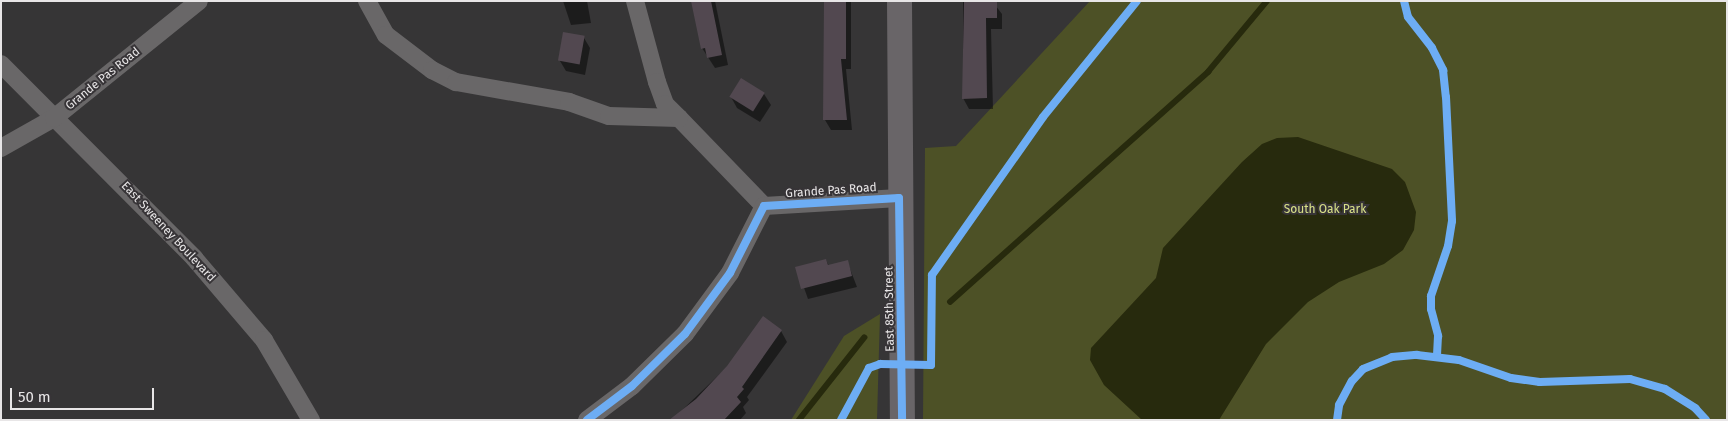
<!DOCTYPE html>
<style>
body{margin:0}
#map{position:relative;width:1728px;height:421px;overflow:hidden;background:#363536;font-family:"Fira Sans",sans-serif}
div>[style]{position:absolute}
.green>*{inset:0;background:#4d5126}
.water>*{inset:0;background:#272a0d}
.shadow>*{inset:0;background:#0007}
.stream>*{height:5.5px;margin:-2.75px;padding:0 2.75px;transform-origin:2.75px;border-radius:2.75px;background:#272a0d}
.building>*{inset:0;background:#524850;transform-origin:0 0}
.street>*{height:18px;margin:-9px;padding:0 9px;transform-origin:9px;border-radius:9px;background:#696768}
.secondary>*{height:25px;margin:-12.5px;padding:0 12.5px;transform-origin:12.5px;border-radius:12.5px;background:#696568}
.cycleway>*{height:8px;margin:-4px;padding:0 4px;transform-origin:4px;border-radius:4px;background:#6dadf4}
span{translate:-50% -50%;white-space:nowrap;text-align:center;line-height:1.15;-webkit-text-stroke:4px #373437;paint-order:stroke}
.street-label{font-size:12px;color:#e8e6e7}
.park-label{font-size:12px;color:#d8e088}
.frame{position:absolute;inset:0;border:2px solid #e8e6e7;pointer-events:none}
.scale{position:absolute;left:10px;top:388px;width:144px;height:22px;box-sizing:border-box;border:2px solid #e8e6e7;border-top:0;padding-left:6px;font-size:15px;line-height:18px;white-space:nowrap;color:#e8e6e7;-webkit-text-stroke:4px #373437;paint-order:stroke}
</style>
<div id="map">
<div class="green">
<i style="clip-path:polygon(1090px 1px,1727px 1px,1727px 420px,923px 420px,925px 148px,956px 146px)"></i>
<i style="clip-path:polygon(880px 314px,877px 420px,791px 420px,844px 336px)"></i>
</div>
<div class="water">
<i style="clip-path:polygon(1298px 137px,1392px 169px,1405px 182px,1416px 212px,1414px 230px,1403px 250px,1384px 264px,1339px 282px,1308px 302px,1266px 344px,1219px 420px,1142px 420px,1104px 385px,1090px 360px,1091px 348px,1156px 278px,1163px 248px,1242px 162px,1262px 144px,1277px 138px)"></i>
</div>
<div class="shadow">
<i style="clip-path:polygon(563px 1px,587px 1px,591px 23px,571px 25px)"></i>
<i style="clip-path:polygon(693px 1px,715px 1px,728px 65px,715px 68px,702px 48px)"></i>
<i style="clip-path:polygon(825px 1px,851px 1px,851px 69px,846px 69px,852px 130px,831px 130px,825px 120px)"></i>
<i style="clip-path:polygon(963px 1px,992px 1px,1002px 14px,1002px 29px,991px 29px,993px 109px,969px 109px,963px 98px)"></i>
<i style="clip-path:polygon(584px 38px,590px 48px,585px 75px,566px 71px,560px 61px)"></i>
<i style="clip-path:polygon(741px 80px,764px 94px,771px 105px,760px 122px,737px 108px,731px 97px)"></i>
<i style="clip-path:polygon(826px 260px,829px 266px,847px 261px,857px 287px,808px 299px,797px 268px)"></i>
<i style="clip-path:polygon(781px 331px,787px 342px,747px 397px,749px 400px,743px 407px,746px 413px,740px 420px,676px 420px,676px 416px,728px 366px)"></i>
</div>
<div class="stream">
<i style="left:950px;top:302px;width:346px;rotate:-41.7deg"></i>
<i style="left:1208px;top:72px;width:92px;rotate:-50.3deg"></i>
<i style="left:799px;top:420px;width:105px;rotate:-51.6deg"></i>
</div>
<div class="building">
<i style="clip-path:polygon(691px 1px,711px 1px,722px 55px,707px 58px,705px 48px,701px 49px)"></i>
<i style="clip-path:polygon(824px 1px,846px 1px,846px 59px,841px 59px,847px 120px,823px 120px)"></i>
<i style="clip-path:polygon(964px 2px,997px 2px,997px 18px,986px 18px,987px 98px,962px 99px)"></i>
<i style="left:563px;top:32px;width:22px;height:29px;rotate:10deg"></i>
<i style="left:741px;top:78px;width:28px;height:22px;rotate:32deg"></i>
<i style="clip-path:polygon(826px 259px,828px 265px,848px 260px,852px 276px,801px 289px,795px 267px)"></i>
<i style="clip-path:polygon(763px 316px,782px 330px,742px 387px,744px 389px,737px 397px,741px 402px,724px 420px,669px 420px,696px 399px,727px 366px)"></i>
</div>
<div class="street">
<i style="left:367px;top:1px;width:39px;rotate:61deg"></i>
<i style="left:386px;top:35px;width:58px;rotate:37.3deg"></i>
<i style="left:432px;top:70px;width:27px;rotate:27deg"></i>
<i style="left:456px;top:82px;width:115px;rotate:10deg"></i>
<i style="left:569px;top:102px;width:42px;rotate:19.3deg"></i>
<i style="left:609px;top:116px;width:70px;rotate:1.6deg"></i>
<i style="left:679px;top:118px;width:122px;rotate:46deg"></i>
<i style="left:764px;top:206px;width:135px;rotate:-3.4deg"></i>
<i style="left:635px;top:1px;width:84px;rotate:74.8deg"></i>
<i style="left:657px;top:82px;width:23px;rotate:70deg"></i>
<i style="left:665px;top:104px;width:20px;rotate:45deg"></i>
<i style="left:1px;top:64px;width:274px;rotate:45.1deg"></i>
<i style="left:194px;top:258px;width:108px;rotate:49.5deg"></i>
<i style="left:264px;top:340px;width:93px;rotate:59.6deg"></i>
<i style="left:1px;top:148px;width:61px;rotate:-29.5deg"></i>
<i style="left:54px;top:118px;width:186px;rotate:-38.9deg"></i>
<i style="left:587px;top:420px;width:56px;rotate:-37.1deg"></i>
<i style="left:632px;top:386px;width:74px;rotate:-44.5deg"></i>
<i style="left:685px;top:334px;width:76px;rotate:-53.6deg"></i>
<i style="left:730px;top:273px;width:75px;rotate:-63.1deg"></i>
</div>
<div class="secondary">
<i style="left:899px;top:1px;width:419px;rotate:89.6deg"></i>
</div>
<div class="cycleway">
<i style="left:1404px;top:1px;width:16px;rotate:76deg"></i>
<i style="left:1408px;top:17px;width:39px;rotate:52deg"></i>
<i style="left:1432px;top:48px;width:25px;rotate:63deg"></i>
<i style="left:1443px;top:70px;width:27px;rotate:84deg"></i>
<i style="left:1446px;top:97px;width:124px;rotate:87.2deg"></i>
<i style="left:1452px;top:221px;width:25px;rotate:99deg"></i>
<i style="left:1448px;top:246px;width:53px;rotate:108.8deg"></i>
<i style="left:1431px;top:296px;width:13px;rotate:90deg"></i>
<i style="left:1431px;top:309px;width:28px;rotate:75deg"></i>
<i style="left:1438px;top:336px;width:19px;rotate:93deg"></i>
<i style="left:587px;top:420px;width:56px;rotate:-37.1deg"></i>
<i style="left:632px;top:386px;width:74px;rotate:-44.5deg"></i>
<i style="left:685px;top:334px;width:76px;rotate:-53.6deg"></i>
<i style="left:730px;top:273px;width:75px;rotate:-63.1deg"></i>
<i style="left:764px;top:206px;width:135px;rotate:-3.4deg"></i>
<i style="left:899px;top:198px;width:222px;rotate:89.2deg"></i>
<i style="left:841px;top:420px;width:59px;rotate:-61.7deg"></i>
<i style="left:869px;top:368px;width:12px;rotate:-20deg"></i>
<i style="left:880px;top:364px;width:51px;rotate:1.1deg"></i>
<i style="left:931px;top:365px;width:90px;rotate:-89.4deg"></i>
<i style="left:932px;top:275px;width:193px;rotate:-54.9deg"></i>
<i style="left:1043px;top:117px;width:149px;rotate:-51deg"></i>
<i style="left:1337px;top:420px;width:15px;rotate:-82deg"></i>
<i style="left:1339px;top:405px;width:27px;rotate:-62deg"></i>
<i style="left:1352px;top:381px;width:16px;rotate:-47deg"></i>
<i style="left:1363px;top:369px;width:31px;rotate:-22deg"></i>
<i style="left:1392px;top:357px;width:25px;rotate:-5deg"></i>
<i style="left:1417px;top:355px;width:42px;rotate:6.8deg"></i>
<i style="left:1459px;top:360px;width:55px;rotate:19.1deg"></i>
<i style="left:1511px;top:378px;width:29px;rotate:8deg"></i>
<i style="left:1540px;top:382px;width:90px;rotate:-1.9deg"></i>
<i style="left:1630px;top:379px;width:36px;rotate:16deg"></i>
<i style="left:1665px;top:389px;width:36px;rotate:32deg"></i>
<i style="left:1695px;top:408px;width:16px;rotate:47deg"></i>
</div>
<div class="street-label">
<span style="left:103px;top:79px;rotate:-39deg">Grande Pas Road</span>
<span style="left:831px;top:191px;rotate:-4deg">Grande Pas Road</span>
<span style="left:168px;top:232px;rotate:47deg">East Sweeney Boulevard</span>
<span style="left:890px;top:309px;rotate:-91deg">East 85th Street</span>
</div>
<div class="park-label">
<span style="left:1325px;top:210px">South Oak Park</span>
</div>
<div class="frame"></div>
<div class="scale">50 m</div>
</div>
